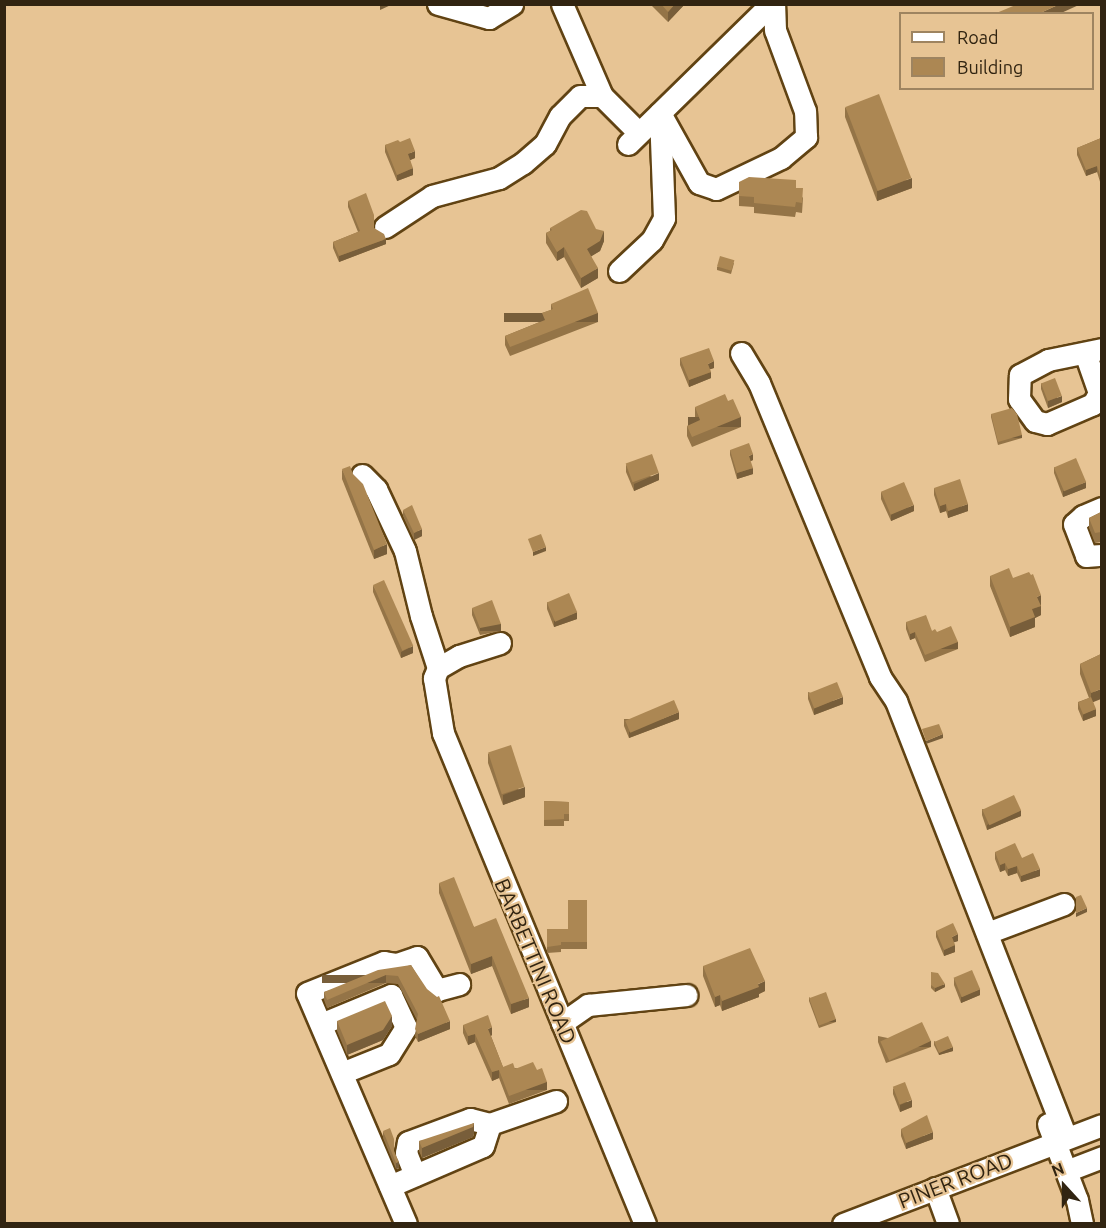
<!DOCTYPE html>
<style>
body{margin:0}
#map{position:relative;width:1106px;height:1228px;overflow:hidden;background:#e7c494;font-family:Ubuntu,sans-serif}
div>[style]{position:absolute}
.roads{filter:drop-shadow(2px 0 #614313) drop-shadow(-2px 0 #614313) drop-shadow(0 2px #614313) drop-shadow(0 -2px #614313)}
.minor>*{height:21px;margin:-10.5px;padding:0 10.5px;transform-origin:10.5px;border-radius:10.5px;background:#fff}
.wall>*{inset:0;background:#947447}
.shaded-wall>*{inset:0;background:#785e3a;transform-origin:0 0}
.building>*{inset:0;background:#ac8753;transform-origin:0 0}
span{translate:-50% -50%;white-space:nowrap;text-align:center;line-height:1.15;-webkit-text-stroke:4.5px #e7c494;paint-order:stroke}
.street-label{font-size:21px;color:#312411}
.frame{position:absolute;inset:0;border:6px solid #312411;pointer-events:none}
.legend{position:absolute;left:899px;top:12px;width:195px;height:78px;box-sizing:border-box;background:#e7c494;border:2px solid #9e8460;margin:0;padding:8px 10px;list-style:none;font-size:18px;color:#312411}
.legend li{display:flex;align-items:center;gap:12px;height:30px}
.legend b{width:30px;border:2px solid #9e8460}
.north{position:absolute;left:1034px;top:1156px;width:60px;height:60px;-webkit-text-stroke:4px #e7c494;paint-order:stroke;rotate:339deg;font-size:16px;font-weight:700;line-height:24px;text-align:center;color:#312411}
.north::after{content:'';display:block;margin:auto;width:21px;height:27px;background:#312411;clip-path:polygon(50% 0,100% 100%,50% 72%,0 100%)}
</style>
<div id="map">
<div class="roads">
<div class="minor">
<i style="left:438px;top:4px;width:53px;rotate:15.4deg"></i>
<i style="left:489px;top:18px;width:27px;rotate:-31deg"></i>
<i style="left:562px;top:4px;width:100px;rotate:66.5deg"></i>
<i style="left:628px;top:144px;width:200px;rotate:-44.4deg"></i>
<i style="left:385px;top:227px;width:56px;rotate:-33.4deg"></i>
<i style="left:432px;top:196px;width:69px;rotate:-15deg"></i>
<i style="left:499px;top:178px;width:28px;rotate:-32deg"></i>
<i style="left:523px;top:163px;width:29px;rotate:-41deg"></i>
<i style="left:545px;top:144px;width:32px;rotate:-62deg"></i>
<i style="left:560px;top:116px;width:28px;rotate:-45deg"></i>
<i style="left:580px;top:96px;width:22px"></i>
<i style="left:602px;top:96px;width:52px;rotate:45deg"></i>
<i style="left:619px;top:271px;width:45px;rotate:-43.2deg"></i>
<i style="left:652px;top:240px;width:25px;rotate:-61deg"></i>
<i style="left:664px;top:218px;width:105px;rotate:-92.2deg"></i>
<i style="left:660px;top:113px;width:80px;rotate:60.9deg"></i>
<i style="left:699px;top:183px;width:18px;rotate:19deg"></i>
<i style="left:716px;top:189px;width:72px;rotate:-25.5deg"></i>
<i style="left:781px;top:158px;width:33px;rotate:-40deg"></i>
<i style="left:806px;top:137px;width:26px;rotate:-92deg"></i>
<i style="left:805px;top:111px;width:86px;rotate:-110.3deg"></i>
<i style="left:775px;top:30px;width:26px;rotate:-92deg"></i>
<i style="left:741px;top:353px;width:35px;rotate:59deg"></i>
<i style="left:759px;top:383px;width:318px;rotate:67.6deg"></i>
<i style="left:880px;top:677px;width:29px;rotate:56deg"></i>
<i style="left:896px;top:701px;width:469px;rotate:68.7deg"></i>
<i style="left:1085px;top:353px;width:42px;rotate:70.7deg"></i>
<i style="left:1099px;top:393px;width:13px;rotate:119deg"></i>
<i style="left:1093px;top:404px;width:50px;rotate:156.5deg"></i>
<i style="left:1047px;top:424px;width:12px;rotate:-166deg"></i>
<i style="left:1035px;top:421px;width:27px;rotate:-126deg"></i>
<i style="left:1019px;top:399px;width:24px;rotate:-88deg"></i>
<i style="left:1020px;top:375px;width:32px;rotate:-28deg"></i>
<i style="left:1048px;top:360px;width:55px;rotate:-11.5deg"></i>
<i style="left:362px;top:475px;width:20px;rotate:45deg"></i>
<i style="left:376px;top:489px;width:68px;rotate:64.9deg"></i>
<i style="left:405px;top:551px;width:67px;rotate:76.2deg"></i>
<i style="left:421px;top:616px;width:55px;rotate:71.9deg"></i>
<i style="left:1102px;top:508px;width:21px;rotate:157deg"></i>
<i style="left:1083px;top:516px;width:12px;rotate:138deg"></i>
<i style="left:1074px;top:524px;width:34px;rotate:69deg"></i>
<i style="left:1086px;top:556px;width:16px;rotate:-4deg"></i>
<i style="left:500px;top:643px;width:43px;rotate:162.4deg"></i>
<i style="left:459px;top:656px;width:24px;rotate:150deg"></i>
<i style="left:438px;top:668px;width:11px;rotate:112deg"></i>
<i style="left:434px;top:678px;width:56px;rotate:80.7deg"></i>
<i style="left:443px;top:733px;width:531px;rotate:67.64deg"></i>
<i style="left:987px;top:933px;width:82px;rotate:-20.6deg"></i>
<i style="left:562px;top:1023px;width:32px;rotate:-35deg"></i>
<i style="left:588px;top:1005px;width:99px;rotate:-5.8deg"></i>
<i style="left:321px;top:1024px;width:76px;rotate:-22.5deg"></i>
<i style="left:391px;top:995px;width:35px;rotate:65deg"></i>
<i style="left:406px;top:1027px;width:32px;rotate:122deg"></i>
<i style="left:389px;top:1054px;width:51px;rotate:158deg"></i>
<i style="left:1048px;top:1124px;width:81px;rotate:69.1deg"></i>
<i style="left:1077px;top:1200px;width:25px;rotate:78deg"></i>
<i style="left:1066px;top:1171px;width:39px;rotate:-21deg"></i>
<i style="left:415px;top:1175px;width:24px;rotate:-112deg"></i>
<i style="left:406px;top:1153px;width:11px;rotate:-80deg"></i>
<i style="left:408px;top:1142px;width:66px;rotate:-20.4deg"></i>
<i style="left:470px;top:1119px;width:21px;rotate:14deg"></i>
<i style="left:390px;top:1186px;width:101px;rotate:-23.3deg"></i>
<i style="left:483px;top:1146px;width:23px;rotate:-72deg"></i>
<i style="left:490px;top:1124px;width:70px;rotate:-19.2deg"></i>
<i style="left:935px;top:1188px;width:38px;rotate:70deg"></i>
<i style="left:406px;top:1224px;width:251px;rotate:-113.2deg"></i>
<i style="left:307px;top:993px;width:83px;rotate:-21.9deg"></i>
<i style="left:384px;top:962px;width:13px;rotate:9deg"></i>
<i style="left:397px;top:964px;width:21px;rotate:-19deg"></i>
<i style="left:417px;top:957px;width:39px;rotate:59deg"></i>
<i style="left:437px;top:990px;width:23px;rotate:-15deg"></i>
<i style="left:843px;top:1224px;width:277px;rotate:-20.9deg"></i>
</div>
</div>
<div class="wall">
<i style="clip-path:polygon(650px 4px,685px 4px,668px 22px)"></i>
<i style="clip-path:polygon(845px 107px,912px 188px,877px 201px,845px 117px)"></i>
<i style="clip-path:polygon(1101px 138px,1101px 185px,1097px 172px,1086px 176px,1077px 155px,1077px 148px)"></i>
<i style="clip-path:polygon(400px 142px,415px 158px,410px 160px,413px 175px,397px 181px,385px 152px,385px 145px)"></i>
<i style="clip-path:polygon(796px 188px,803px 198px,802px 213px,796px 212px,795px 217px,754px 213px,754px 207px,739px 206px,739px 196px)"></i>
<i style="clip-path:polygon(348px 201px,374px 228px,386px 244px,339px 262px,333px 248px,333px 242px,358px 232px,348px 207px)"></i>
<i style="clip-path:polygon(550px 228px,604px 241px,600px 251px,591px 256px,598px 278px,581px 288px,564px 257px,557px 261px,546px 243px,546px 233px,550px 231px)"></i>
<i style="clip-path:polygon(734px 263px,731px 274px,717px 270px,717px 267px)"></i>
<i style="clip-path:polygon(551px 304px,598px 322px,510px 356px,505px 345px,505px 336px,542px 321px,542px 313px,551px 310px)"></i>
<i style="clip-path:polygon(680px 358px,714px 368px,710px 369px,711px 378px,689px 387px,680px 365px)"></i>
<i style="clip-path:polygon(1041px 383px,1062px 402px,1048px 408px,1041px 389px)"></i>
<i style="clip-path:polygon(695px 407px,741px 427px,692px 447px,687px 436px,687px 426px,697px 422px,695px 417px)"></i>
<i style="clip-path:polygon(991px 414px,1022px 438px,998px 445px,991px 417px)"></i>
<i style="clip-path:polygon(730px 450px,753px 460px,750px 461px,753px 474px,737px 479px,730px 455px)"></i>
<i style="clip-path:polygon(626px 465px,659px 480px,634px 491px,626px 472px)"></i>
<i style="clip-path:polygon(1054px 467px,1086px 488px,1063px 497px,1054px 473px)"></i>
<i style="clip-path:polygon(342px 469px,387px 554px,374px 559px,342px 479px)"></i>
<i style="clip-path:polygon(934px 488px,968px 511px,948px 518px,946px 511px,940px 513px,934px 495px)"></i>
<i style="clip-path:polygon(881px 492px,914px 511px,891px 521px,881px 499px)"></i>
<i style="clip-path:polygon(403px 510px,422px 536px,414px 540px,403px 516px)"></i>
<i style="clip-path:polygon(1101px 512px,1101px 542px,1095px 543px,1089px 528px,1089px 518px)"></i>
<i style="clip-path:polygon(990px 576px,1013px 578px,1041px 605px,1041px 615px,1035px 618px,1035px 627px,1010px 637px,990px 586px)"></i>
<i style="clip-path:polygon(373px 585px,413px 653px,401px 658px,373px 592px)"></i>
<i style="clip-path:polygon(547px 602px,577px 619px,554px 627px,547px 609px)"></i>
<i style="clip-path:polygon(472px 608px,501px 631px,480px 635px,472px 615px)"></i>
<i style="clip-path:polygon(906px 622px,932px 631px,958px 649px,925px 662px,915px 638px,910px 640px,906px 629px)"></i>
<i style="clip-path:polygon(1101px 654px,1093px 702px,1096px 716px,1083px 721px,1078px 709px,1078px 702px,1089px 698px,1080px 674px,1080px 664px)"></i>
<i style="clip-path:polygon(808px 692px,843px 704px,814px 715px,808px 699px)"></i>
<i style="clip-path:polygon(624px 719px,679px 719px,629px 738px,624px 726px)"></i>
<i style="clip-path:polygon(488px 753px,525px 797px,503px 805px,488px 763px)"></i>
<i style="clip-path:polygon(544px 801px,569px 802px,569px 821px,564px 821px,564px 826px,544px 826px)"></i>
<i style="clip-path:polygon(982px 809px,1021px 816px,987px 830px,982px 815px)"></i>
<i style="clip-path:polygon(995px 852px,1022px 858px,1040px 876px,1021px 882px,1017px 873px,1008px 876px,1005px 870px,1000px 872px,995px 859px)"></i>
<i style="clip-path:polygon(439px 883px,474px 927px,529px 1007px,511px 1014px,492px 966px,471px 974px,439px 893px)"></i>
<i style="clip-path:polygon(587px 900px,587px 949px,561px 949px,561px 952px,547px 953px,547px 929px,568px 929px)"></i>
<i style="clip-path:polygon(936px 931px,958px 941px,954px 942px,955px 952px,944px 956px,936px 937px)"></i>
<i style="clip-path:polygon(411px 965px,450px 1029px,418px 1042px,415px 1036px,417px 1020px,398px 984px,386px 983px,327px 1008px,324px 1000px,324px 992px)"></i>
<i style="clip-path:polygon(703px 966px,765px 991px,759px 994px,759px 997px,722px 1011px,720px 1005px,715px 1007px,703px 976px)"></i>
<i style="clip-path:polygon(931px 972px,945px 987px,935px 992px,931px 988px)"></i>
<i style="clip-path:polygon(954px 978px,980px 995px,961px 1003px,954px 985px)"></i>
<i style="clip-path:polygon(809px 997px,836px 1022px,819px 1028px,809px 1001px)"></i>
<i style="clip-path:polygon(337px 1021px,392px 1026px,383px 1040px,347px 1055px,337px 1031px)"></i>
<i style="clip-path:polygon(463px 1025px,492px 1035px,491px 1036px,503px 1067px,537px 1070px,547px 1090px,509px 1104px,499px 1078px,492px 1081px,475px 1042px,468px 1045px,463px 1033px)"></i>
<i style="clip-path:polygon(878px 1036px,931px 1047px,886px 1063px,878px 1042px)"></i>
<i style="clip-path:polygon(934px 1041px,953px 1051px,939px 1055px,934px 1045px)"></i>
<i style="clip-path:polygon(893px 1088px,912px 1107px,900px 1112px,893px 1094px)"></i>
<i style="clip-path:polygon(901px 1129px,933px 1139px,906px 1149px,901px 1136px)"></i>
<i style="clip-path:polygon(383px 1131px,394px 1151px,399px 1168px,396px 1169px,383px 1138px)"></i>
<i style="clip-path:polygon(474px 1133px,473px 1137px,422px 1158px,419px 1151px,419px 1141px)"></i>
</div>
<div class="shaded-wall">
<i style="clip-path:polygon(380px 4px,393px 4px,380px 10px)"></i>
<i style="clip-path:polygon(675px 4px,685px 4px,668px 22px,668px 12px)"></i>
<i style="clip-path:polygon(1060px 4px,1081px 4px,1059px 14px,1038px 14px)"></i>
<i style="clip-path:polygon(415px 151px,415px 158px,408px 161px,408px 154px)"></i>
<i style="clip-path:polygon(1097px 166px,1097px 172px,1086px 176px,1086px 170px)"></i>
<i style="clip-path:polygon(413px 168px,413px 175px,397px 181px,397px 175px)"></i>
<i style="clip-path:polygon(912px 178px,912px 188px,877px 201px,877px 191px)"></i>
<i style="clip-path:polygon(604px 231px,604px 241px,600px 251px,587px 259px,587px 249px)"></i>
<i style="clip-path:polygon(386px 239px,386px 244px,339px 262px,339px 256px)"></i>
<i style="clip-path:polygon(564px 247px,564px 257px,557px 261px,557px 252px)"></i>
<i style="clip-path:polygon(598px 268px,598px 278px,581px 288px,581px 278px)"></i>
<i style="left:598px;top:313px;width:9px;height:94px;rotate:90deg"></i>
<i style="clip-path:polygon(714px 361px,714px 368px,708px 370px,708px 364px)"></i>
<i style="clip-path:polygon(711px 372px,711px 378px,689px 387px,689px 380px)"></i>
<i style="clip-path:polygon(1062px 396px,1062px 402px,1048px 408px,1048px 401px)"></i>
<i style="left:741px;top:417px;width:10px;height:53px;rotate:90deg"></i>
<i style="left:1022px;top:435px;width:3px;height:25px;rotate:90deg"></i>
<i style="clip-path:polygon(753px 454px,753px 460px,749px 462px,749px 456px)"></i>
<i style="clip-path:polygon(753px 468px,753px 474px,737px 479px,737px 473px)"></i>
<i style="clip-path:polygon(659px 473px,659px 480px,634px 491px,634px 484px)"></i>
<i style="clip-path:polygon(1086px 482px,1086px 488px,1063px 497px,1063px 491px)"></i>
<i style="clip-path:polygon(946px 504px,946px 511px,940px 513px,940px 506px)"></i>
<i style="clip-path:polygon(968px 504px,968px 511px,948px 518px,948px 511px)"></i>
<i style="clip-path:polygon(914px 505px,914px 511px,891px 521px,891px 514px)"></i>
<i style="clip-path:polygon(422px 529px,422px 536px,414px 540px,414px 533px)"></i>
<i style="clip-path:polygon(387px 544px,387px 554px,374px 559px,374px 550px)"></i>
<i style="clip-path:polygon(546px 547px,546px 551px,533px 556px,533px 552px)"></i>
<i style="clip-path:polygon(1041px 595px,1041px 605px,1037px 607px,1037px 597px)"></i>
<i style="clip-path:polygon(1041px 606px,1041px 615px,1035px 618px,1035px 627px,1010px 637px,1010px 627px,1032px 609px)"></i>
<i style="clip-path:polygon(577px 612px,577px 619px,554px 627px,554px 621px)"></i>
<i style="left:501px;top:624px;width:7px;height:21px;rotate:90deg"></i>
<i style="clip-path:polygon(915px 632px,915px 638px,910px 640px,910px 634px)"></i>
<i style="left:958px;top:642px;width:7px;height:35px;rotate:90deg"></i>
<i style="clip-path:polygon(413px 646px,413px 653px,401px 658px,401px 652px)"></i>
<i style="clip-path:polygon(1101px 689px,1101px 699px,1091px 703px,1091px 693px)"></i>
<i style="clip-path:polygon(843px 697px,843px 704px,814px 715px,814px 708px)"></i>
<i style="clip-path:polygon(1096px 709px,1096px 716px,1083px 721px,1083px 714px)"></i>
<i style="clip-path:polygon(679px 712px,679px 719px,629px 738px,629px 732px)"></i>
<i style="clip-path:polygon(943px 734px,943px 738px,926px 744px,926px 741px)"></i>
<i style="clip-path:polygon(525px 787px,525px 797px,503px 805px,503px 795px)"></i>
<i style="clip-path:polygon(1021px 810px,1021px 816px,987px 830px,987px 825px)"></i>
<i style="clip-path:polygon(1005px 863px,1005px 870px,1000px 872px,1000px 865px)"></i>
<i style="clip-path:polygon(1017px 866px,1017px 873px,1008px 876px,1008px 869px)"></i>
<i style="clip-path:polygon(1040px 869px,1040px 876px,1021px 882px,1021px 876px)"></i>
<i style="clip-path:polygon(1087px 908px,1087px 912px,1076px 917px,1076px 913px)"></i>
<i style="clip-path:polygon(958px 934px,958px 941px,952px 943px,952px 937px)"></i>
<i style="clip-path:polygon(955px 945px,955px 952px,944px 956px,944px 950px)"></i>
<i style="clip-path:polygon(492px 956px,492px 966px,471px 974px,471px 964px)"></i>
<i style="left:386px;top:975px;width:8px;height:64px;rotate:90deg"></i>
<i style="clip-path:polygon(765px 981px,765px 991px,759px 994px,759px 997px,722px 1011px,722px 1001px)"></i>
<i style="clip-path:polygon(945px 984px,945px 987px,935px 992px,935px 988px)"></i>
<i style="clip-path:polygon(980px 989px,980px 995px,961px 1003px,961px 997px)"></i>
<i style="clip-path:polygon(720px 995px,720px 1005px,715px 1007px,715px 997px)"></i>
<i style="clip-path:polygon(529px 998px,529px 1007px,511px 1014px,511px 1004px)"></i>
<i style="clip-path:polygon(392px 1016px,392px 1026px,383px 1040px,347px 1055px,347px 1045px)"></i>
<i style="left:836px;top:1019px;width:3px;height:18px;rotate:90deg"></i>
<i style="clip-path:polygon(450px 1021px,450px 1029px,418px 1042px,418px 1034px)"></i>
<i style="clip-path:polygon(492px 1027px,492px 1035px,488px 1037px,488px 1029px)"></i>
<i style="clip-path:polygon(475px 1034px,475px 1042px,468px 1045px,468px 1036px)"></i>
<i style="left:931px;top:1041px;width:6px;height:48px;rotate:90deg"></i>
<i style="clip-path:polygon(953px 1047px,953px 1051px,939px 1055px,939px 1052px)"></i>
<i style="clip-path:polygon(499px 1070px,499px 1078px,492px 1081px,492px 1072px)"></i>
<i style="left:547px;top:1082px;width:8px;height:40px;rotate:90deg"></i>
<i style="clip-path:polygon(912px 1100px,912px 1107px,900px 1112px,900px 1105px)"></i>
<i style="clip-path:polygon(474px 1123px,474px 1133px,473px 1137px,422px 1158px,422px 1148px)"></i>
<i style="clip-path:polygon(933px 1132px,933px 1139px,906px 1149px,906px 1143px)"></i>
<i style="clip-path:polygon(399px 1162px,399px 1168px,396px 1169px,396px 1163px)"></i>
</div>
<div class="building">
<i style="clip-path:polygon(661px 4px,675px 4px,668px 12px)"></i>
<i style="clip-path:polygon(1018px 4px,1060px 4px,1038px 14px,994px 14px)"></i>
<i style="left:879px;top:94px;width:90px;height:36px;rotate:69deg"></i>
<i style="clip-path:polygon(410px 138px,415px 151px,408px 154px,413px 168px,397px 175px,385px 145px,398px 140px,400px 142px)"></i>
<i style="clip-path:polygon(1101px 138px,1101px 178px,1097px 166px,1086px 170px,1077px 148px)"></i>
<i style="clip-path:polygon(749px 177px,796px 180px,796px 188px,803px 188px,802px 203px,796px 202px,795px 207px,754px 203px,754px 197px,739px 196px,739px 182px)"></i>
<i style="clip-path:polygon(366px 193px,374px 215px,374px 228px,384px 234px,386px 239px,339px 256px,333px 242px,360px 231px,348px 201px)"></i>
<i style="clip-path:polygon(581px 210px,587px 211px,596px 229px,604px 231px,600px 241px,587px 249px,598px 268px,581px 278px,564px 247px,557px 252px,546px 233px,552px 230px,550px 228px)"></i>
<i style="left:720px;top:256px;width:15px;height:11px;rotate:16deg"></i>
<i style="clip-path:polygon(588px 288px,598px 313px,510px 347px,505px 336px,545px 320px,542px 313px,553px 309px,551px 304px)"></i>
<i style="clip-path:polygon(709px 348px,714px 361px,708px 364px,711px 372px,689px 380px,680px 358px)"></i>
<i style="left:1055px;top:378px;width:19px;height:15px;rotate:69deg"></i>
<i style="clip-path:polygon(725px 394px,728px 401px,733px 399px,741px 417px,692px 437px,687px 426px,700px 420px,695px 407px)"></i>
<i style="clip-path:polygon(1012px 408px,1017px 414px,1022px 435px,998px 442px,991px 414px)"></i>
<i style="clip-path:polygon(749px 443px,753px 454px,749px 456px,753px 468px,737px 473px,730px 450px)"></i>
<i style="left:652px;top:454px;width:20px;height:28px;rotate:70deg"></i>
<i style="left:1076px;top:458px;width:26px;height:24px;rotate:67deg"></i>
<i style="clip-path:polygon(350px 466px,353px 474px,363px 484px,387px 544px,374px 550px,342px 469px)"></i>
<i style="clip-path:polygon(960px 479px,968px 504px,948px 511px,946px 504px,940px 506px,934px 488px)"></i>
<i style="left:904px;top:482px;width:25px;height:25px;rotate:67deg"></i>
<i style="clip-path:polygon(412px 505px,422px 529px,414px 533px,403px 510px)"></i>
<i style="clip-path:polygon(1101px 512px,1101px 532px,1095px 533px,1089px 518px)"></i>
<i style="left:541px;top:534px;width:14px;height:14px;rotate:69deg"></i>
<i style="clip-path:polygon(1009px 568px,1013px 578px,1029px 572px,1031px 575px,1033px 574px,1041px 595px,1037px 597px,1041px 606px,1032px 609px,1035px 617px,1010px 627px,990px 576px)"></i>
<i style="left:384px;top:580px;width:72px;height:12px;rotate:66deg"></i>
<i style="left:569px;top:593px;width:21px;height:24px;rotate:67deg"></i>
<i style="clip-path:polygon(492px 600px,501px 624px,480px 628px,472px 608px)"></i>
<i style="clip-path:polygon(926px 615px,932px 631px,935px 629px,937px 632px,951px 626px,958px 642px,925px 655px,915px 632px,910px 634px,906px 622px)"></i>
<i style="clip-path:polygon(1101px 654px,1101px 689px,1091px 693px,1080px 664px)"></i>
<i style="left:837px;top:682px;width:16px;height:31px;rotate:68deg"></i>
<i style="left:1091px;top:697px;width:13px;height:14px;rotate:67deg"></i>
<i style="left:674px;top:700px;width:13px;height:53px;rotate:67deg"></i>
<i style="clip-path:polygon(939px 724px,943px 734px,926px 741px,922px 729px)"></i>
<i style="left:511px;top:745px;width:44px;height:24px;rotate:72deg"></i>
<i style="left:1014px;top:795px;width:17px;height:35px;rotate:65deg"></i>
<i style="clip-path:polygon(544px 801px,569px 802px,569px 814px,564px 814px,564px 819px,544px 820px)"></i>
<i style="clip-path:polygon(1015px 843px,1022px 858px,1033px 853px,1040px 869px,1021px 876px,1017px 866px,1008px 869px,1005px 863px,1000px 865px,995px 852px)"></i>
<i style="clip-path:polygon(454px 877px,474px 927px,496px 918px,529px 998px,511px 1004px,492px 956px,471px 964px,439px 883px)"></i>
<i style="clip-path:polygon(1081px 895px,1087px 908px,1076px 913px,1076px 897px)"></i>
<i style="clip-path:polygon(568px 900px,587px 900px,587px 942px,561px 942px,561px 945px,547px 947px,547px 929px,568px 929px)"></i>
<i style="clip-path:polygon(953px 923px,958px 934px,952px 937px,955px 945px,944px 950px,936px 931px)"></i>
<i style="clip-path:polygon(750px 948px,765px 981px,758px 984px,759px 987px,722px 1001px,720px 995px,715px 997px,703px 966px)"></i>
<i style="clip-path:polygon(411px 965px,427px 989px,437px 997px,439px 996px,450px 1021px,418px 1034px,415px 1029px,418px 1014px,398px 976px,386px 975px,327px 1000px,324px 992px,378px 970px)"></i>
<i style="left:972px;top:970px;width:21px;height:20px;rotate:67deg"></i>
<i style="clip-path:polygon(931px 972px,938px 973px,945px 984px,935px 988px,931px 985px)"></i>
<i style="left:826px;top:992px;width:29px;height:18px;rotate:70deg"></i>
<i style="clip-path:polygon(385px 1001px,392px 1016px,383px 1030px,347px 1045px,337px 1021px)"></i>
<i style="clip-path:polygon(488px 1015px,492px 1027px,488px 1029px,503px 1067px,513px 1063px,515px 1069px,533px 1062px,537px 1070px,542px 1068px,547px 1082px,509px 1096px,499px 1070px,492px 1072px,475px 1034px,468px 1036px,463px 1025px)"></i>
<i style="left:922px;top:1022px;width:21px;height:46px;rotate:65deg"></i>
<i style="left:948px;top:1036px;width:12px;height:15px;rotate:66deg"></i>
<i style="left:905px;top:1082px;width:19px;height:13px;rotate:69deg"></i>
<i style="clip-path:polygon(927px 1115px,933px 1132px,906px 1143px,901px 1129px)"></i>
<i style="clip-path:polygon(474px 1123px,473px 1127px,422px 1148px,419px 1141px)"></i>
<i style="clip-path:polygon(390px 1128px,394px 1139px,394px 1151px,399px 1162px,396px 1163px,383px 1131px)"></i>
</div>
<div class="street-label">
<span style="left:536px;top:961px;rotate:67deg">BARBETTINI ROAD</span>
<span style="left:955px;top:1180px;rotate:-21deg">PINER ROAD</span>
</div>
<div class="frame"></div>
<ul class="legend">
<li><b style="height:8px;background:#fff"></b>Road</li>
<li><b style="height:16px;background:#ac8753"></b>Building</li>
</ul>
<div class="north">N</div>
</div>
